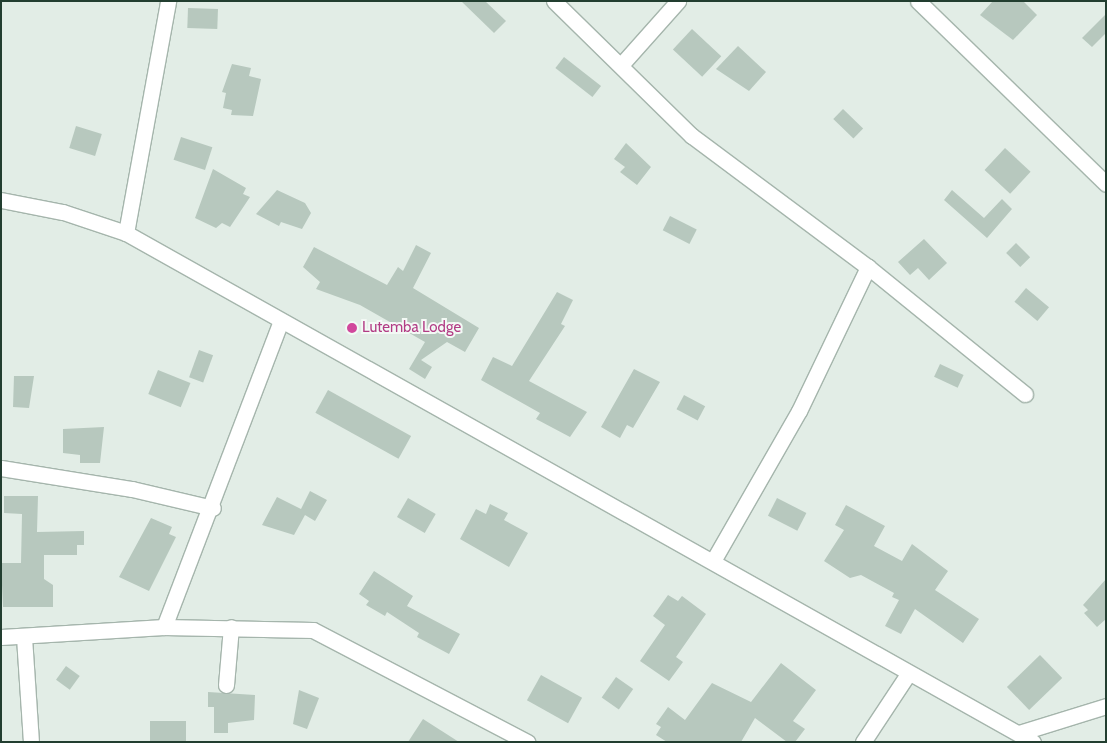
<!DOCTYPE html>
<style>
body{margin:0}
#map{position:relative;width:1107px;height:743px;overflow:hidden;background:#e2ede6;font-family:Cabin,sans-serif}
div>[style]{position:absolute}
.building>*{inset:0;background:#b7c8be;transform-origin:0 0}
.roads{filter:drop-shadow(1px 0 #a5b5ac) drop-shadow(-1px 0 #a5b5ac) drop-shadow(0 1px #a5b5ac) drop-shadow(0 -1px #a5b5ac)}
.minor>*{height:15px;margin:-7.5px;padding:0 7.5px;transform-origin:7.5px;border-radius:7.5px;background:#fff}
.dots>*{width:14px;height:14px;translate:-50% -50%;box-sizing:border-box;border:2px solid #f3f9f5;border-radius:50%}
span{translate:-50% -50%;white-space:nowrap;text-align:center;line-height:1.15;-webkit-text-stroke:4px #f3f9f5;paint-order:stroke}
.hotel-label{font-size:15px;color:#b23c85}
.left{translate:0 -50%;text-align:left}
.frame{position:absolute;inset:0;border:2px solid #223e30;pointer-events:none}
</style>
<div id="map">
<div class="building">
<i style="clip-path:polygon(461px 1px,485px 1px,506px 21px,494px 33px)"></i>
<i style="clip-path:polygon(993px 1px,1023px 1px,1037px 15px,1013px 40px,980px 15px)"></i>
<i style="left:188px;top:8px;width:30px;height:20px;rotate:2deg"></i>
<i style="clip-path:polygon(1106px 14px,1106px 33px,1092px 47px,1082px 38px)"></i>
<i style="left:692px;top:29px;width:40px;height:28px;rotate:43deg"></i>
<i style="clip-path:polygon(738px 46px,766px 72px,749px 91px,716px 69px)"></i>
<i style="left:564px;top:57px;width:47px;height:14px;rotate:38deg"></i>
<i style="clip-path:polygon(232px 64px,251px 68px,249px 76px,261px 79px,253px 116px,231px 115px,232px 110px,223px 108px,226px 93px,222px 92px)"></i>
<i style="left:843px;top:109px;width:28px;height:14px;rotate:44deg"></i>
<i style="left:76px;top:126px;width:27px;height:23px;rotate:17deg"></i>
<i style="left:181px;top:137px;width:33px;height:24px;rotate:18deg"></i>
<i style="clip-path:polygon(626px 143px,651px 167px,637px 185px,620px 172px,625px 167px,614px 159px)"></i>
<i style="left:1005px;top:148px;width:35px;height:30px;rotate:43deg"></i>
<i style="clip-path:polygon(213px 169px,246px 188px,243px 194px,250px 197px,230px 227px,222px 223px,216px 228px,195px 218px)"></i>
<i style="clip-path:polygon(277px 190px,305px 203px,311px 213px,302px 229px,281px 222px,279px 226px,256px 214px)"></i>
<i style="clip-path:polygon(952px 190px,984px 218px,1002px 199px,1012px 209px,987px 238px,944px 200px)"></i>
<i style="left:670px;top:216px;width:30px;height:16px;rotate:27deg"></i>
<i style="clip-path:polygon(924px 239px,947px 263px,929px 280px,918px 268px,910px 275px,898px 262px)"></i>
<i style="left:1016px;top:243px;width:20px;height:14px;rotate:45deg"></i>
<i style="clip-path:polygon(416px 245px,431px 253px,413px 288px,479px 328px,465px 352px,447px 342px,421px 360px,432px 367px,425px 379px,409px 369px,425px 342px,360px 305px,316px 289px,320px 282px,303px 267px,314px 247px,387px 285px,398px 267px,403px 271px)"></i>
<i style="left:1026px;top:288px;width:30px;height:18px;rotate:40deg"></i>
<i style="clip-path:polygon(557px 292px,573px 300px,561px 324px,565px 326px,529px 381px,587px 412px,570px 437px,536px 419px,540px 413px,481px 380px,493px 357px,512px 366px)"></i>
<i style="left:199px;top:350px;width:15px;height:29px;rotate:20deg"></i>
<i style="left:940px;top:364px;width:26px;height:14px;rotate:25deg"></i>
<i style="clip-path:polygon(634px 369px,660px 382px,633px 428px,627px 425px,620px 438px,601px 427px)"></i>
<i style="left:158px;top:370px;width:35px;height:26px;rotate:22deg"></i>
<i style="clip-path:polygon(14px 376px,34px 376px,29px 408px,13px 407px)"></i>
<i style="left:328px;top:390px;width:95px;height:26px;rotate:29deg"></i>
<i style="left:684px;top:395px;width:24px;height:16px;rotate:28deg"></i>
<i style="clip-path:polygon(104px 427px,100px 463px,80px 463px,80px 455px,63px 453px,63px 429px)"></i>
<i style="clip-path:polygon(310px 491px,327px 500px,315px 521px,305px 515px,294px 535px,262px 525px,277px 497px,301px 509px)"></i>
<i style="clip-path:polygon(4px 496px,38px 496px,37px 532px,84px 531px,84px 545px,77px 545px,77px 555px,44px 555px,44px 579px,53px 585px,53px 607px,3px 607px,1px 563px,21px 563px,22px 514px,4px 513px)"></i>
<i style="left:408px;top:498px;width:32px;height:22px;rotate:30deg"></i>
<i style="left:777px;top:498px;width:33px;height:20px;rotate:27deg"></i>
<i style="clip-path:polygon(490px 504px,508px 513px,504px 520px,528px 533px,509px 567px,460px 539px,476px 509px,486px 514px)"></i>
<i style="clip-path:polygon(846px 505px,885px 526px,874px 546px,902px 561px,912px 544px,948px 571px,935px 590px,979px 619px,963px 643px,915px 609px,901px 634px,885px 626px,899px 600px,892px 597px,894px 593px,861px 575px,850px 578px,824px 561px,844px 530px,835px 525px)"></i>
<i style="clip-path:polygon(151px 518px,172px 527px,169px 534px,176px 537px,149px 591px,119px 577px)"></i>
<i style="clip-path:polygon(374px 571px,413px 596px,407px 606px,460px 634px,449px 654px,417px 637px,419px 633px,387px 612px,385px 616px,366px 605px,369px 601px,359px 594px)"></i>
<i style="clip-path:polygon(1106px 579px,1106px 619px,1097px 627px,1084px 613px,1088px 610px,1083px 605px)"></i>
<i style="clip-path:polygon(668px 595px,678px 601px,682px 596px,706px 614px,676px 657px,683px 662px,669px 681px,640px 661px,665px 625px,653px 616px)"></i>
<i style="left:1040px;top:655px;width:32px;height:46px;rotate:46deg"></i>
<i style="clip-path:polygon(781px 663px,816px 690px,793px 721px,805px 729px,795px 742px,787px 742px,755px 718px,741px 742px,667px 742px,656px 735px,661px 727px,656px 724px,668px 707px,685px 720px,712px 683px,751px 702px)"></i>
<i style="left:66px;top:666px;width:17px;height:17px;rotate:36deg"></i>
<i style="left:541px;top:675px;width:47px;height:29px;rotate:29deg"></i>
<i style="left:616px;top:677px;width:21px;height:25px;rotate:35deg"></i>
<i style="clip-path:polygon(299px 690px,319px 698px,307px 729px,293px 724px)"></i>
<i style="clip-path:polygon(208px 692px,255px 695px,254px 720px,228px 723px,228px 733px,214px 733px,214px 707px,208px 707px)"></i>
<i style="clip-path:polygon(423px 719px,459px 742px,408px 742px)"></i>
<i style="left:150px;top:721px;width:36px;height:21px"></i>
</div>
<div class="roads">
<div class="minor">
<i style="left:554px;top:1px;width:193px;rotate:44.4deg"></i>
<i style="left:692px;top:136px;width:219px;rotate:36.7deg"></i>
<i style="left:868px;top:267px;width:202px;rotate:39deg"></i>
<i style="left:918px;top:1px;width:262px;rotate:44.2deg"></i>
<i style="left:621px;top:65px;width:86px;rotate:-48.3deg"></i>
<i style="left:1px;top:200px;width:63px;rotate:11deg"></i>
<i style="left:63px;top:212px;width:66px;rotate:18.4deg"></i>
<i style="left:126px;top:233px;width:1040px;rotate:29.3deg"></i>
<i style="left:126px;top:233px;width:236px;rotate:-79.7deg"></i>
<i style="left:1px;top:468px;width:133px;rotate:9.1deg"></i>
<i style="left:132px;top:489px;width:83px;rotate:13.2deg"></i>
<i style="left:713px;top:561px;width:173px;rotate:-60.2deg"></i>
<i style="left:799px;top:411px;width:160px;rotate:-64.4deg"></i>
<i style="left:164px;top:627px;width:325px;rotate:-69.1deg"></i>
<i style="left:1px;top:637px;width:163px;rotate:-3.5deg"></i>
<i style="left:164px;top:627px;width:149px;rotate:1.2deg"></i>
<i style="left:313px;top:630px;width:242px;rotate:27.6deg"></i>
<i style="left:24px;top:637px;width:105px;rotate:86.2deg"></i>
<i style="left:226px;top:685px;width:58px;rotate:-85.1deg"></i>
<i style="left:1019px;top:733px;width:91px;rotate:-17.2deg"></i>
<i style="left:863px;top:742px;width:82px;rotate:-56.5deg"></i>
</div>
</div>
<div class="dots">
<i style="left:352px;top:328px;background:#d1479c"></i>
</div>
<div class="hotel-label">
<span class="left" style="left:362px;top:328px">Lutemba Lodge</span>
</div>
<div class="frame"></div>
</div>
